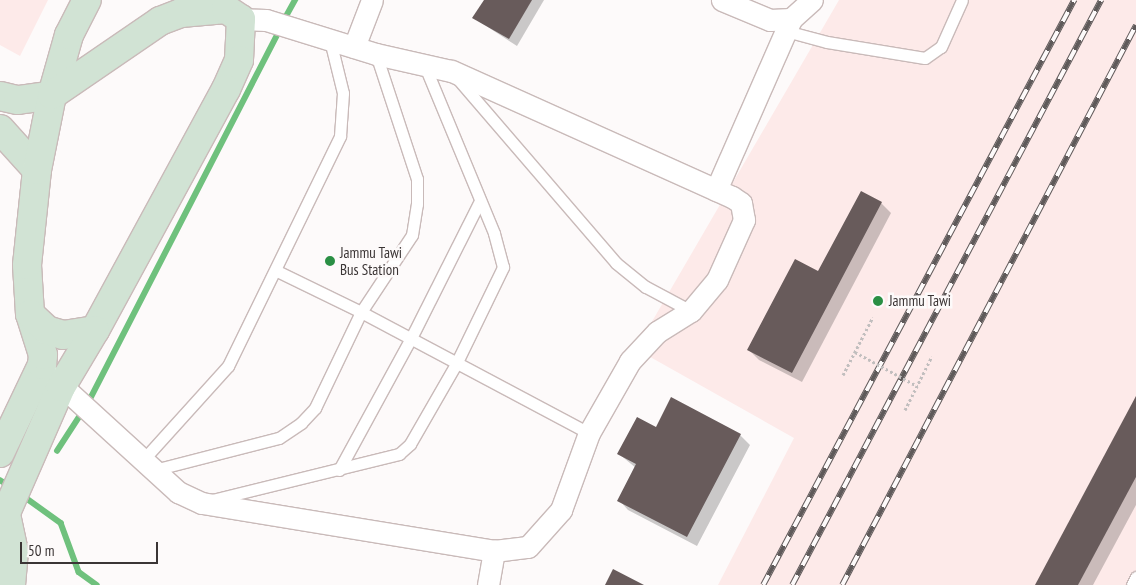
<!DOCTYPE html>
<style>
body{margin:0}
#map{position:relative;width:1136px;height:585px;overflow:hidden;background:#fdfafa;font-family:"PT Sans Narrow",sans-serif}
div>[style]{position:absolute}
.built>*{inset:0;background:#fdeae9}
.shadow>*{inset:0;background:#0003}
.stream>*{height:5.5px;margin:-2.75px;padding:0 2.75px;transform-origin:2.75px;border-radius:2.75px;background:#6fc17d}
.building>*{inset:0;background:#685b5b}
.path>*{height:3px;margin-top:-1.5px;transform-origin:0;background:repeating-linear-gradient(90deg,#c1bebe 0 2.5px,transparent 0 5px)}
.roads{filter:drop-shadow(1px 0 #c9bab9) drop-shadow(-1px 0 #c9bab9) drop-shadow(0 1px #c9bab9) drop-shadow(0 -1px #c9bab9)}
.lane>*{height:11px;margin:-5.5px;padding:0 5.5px;transform-origin:5.5px;border-radius:5.5px;background:#fff}
.street>*{height:21px;margin:-10.5px;padding:0 10.5px;transform-origin:10.5px;border-radius:10.5px;background:#fff}
.secondary>*{height:28px;margin:-14px;padding:0 14px;transform-origin:14px;border-radius:14px;background:#d1e3d4}
.rail>*{height:5.5px;margin-top:-2.75px;transform-origin:0;background:repeating-linear-gradient(90deg,#fdfafa 0 11px,#5f5a5a 0 22px);box-sizing:border-box;border-block:1px solid #5f5a5a}
.path-bridge>*{height:3px;margin-top:-1.5px;transform-origin:0;background:repeating-linear-gradient(90deg,#c1bebe 0 2.5px,transparent 0 5px)}
.dots>*{width:14px;height:14px;translate:-50% -50%;box-sizing:border-box;border:2px solid #fdfafa;border-radius:50%}
span{translate:-50% -50%;white-space:nowrap;text-align:center;line-height:1.15;-webkit-text-stroke:5px #fdfafa;paint-order:stroke}
.poi-label{font-size:15px;color:#3b3535}
.left{translate:0 -50%;text-align:left}
.scale{position:absolute;left:20px;top:542px;width:138px;height:22px;box-sizing:border-box;border:2px solid #3b3535;border-top:0;padding-left:6px;font-size:15px;line-height:18px;white-space:nowrap;color:#3b3535;-webkit-text-stroke:4px #fdfafa;paint-order:stroke}
</style>
<div id="map">
<div class="built">
<i style="clip-path:polygon(0 0,48px 0,20px 56px,0 45px)"></i>
<i style="clip-path:polygon(839px 0,1136px 0,1136px 585px,718px 585px,794px 438px,636px 349px)"></i>
</div>
<div class="shadow">
<i style="clip-path:polygon(485px 0,544px 0,517px 46px,474px 18px)"></i>
<i style="clip-path:polygon(881px 203px,891px 213px,802px 382px,759px 360px,749px 350px)"></i>
<i style="clip-path:polygon(1136px 398px,1136px 505px,1093px 585px,1036px 585px)"></i>
<i style="clip-path:polygon(656px 429px,740px 435px,750px 445px,697px 546px,628px 510px,619px 500px,636px 468px,619px 454px)"></i>
</div>
<div class="stream">
<i style="left:284px;top:20px;width:23px;rotate:-61deg"></i>
<i style="left:88px;top:403px;width:420px;rotate:-62.8deg"></i>
<i style="left:57px;top:451px;width:48px;rotate:-57deg"></i>
<i style="left:0;top:480px;width:13px;rotate:32deg"></i>
<i style="left:22px;top:495px;width:48px;rotate:35.7deg"></i>
<i style="left:61px;top:523px;width:52px;rotate:69.8deg"></i>
<i style="left:79px;top:572px;width:22px;rotate:36deg"></i>
</div>
<div class="building">
<i style="clip-path:polygon(484px 0,532px 0,509px 39px,472px 18px)"></i>
<i style="clip-path:polygon(861px 191px,882px 202px,792px 373px,747px 350px,795px 259px,818px 271px)"></i>
<i style="clip-path:polygon(1136px 396px,1136px 477px,1078px 585px,1035px 585px)"></i>
<i style="clip-path:polygon(671px 397px,741px 434px,687px 537px,617px 501px,636px 464px,617px 454px,637px 417px,656px 427px)"></i>
<i style="clip-path:polygon(613px 569px,644px 585px,605px 585px)"></i>
</div>
<div class="path">
<i style="left:843px;top:375px;width:65px;rotate:-62.7deg"></i>
<i style="left:905px;top:410px;width:60px;rotate:-63.4deg"></i>
</div>
<div class="roads">
<div class="lane">
<i style="left:786px;top:31px;width:42px;rotate:15deg"></i>
<i style="left:827px;top:42px;width:99px;rotate:9.3deg"></i>
<i style="left:925px;top:58px;width:19px;rotate:-35deg"></i>
<i style="left:941px;top:47px;width:51px;rotate:-65.9deg"></i>
<i style="left:457px;top:78px;width:244px;rotate:49.3deg"></i>
<i style="left:616px;top:263px;width:38px;rotate:39deg"></i>
<i style="left:646px;top:287px;width:51px;rotate:28.1deg"></i>
<i style="left:277px;top:271px;width:93px;rotate:26deg"></i>
<i style="left:361px;top:312px;width:258px;rotate:28deg"></i>
<i style="left:143px;top:460px;width:127px;rotate:-47.9deg"></i>
<i style="left:228px;top:366px;width:256px;rotate:-64deg"></i>
<i style="left:340px;top:136px;width:43px;rotate:-86deg"></i>
<i style="left:343px;top:93px;width:55px;rotate:-103.8deg"></i>
<i style="left:154px;top:470px;width:129px;rotate:-14.4deg"></i>
<i style="left:279px;top:438px;width:27px;rotate:-34deg"></i>
<i style="left:301px;top:423px;width:21px;rotate:-47deg"></i>
<i style="left:315px;top:408px;width:106px;rotate:-64.4deg"></i>
<i style="left:361px;top:312px;width:92px;rotate:-56.5deg"></i>
<i style="left:412px;top:235px;width:31px;rotate:-81deg"></i>
<i style="left:417px;top:204px;width:25px;rotate:-90deg"></i>
<i style="left:417px;top:179px;width:132px;rotate:-108.2deg"></i>
<i style="left:339px;top:470px;width:150px;rotate:-61.4deg"></i>
<i style="left:411px;top:338px;width:153px;rotate:-63.3deg"></i>
<i style="left:212px;top:500px;width:193px;rotate:-13.8deg"></i>
<i style="left:399px;top:454px;width:15px;rotate:-42deg"></i>
<i style="left:410px;top:444px;width:92px;rotate:-60.1deg"></i>
<i style="left:456px;top:364px;width:108px;rotate:-64.1deg"></i>
<i style="left:503px;top:267px;width:35px;rotate:-105deg"></i>
<i style="left:494px;top:233px;width:183px;rotate:-112.5deg"></i>
<i style="left:1132px;top:585px;width:9px;rotate:-63deg"></i>
</div>
<div class="street">
<i style="left:722px;top:0;width:52px;rotate:22.6deg"></i>
<i style="left:770px;top:20px;width:21px;rotate:-3deg"></i>
<i style="left:791px;top:19px;width:28px;rotate:-42deg"></i>
<i style="left:354px;top:47px;width:50px;rotate:-69deg"></i>
<i style="left:716px;top:190px;width:187px;rotate:-66.3deg"></i>
<i style="left:52px;top:377px;width:171px;rotate:42.4deg"></i>
<i style="left:178px;top:492px;width:26px;rotate:25deg"></i>
<i style="left:202px;top:503px;width:296px;rotate:9.3deg"></i>
<i style="left:494px;top:551px;width:34px;rotate:-7deg"></i>
<i style="left:528px;top:547px;width:50px;rotate:-48.3deg"></i>
<i style="left:561px;top:510px;width:82px;rotate:-70deg"></i>
<i style="left:589px;top:433px;width:83px;rotate:-60.3deg"></i>
<i style="left:630px;top:361px;width:40px;rotate:-47deg"></i>
<i style="left:657px;top:332px;width:40px;rotate:-32deg"></i>
<i style="left:691px;top:311px;width:40px;rotate:-50deg"></i>
<i style="left:717px;top:280px;width:66px;rotate:-65.8deg"></i>
<i style="left:744px;top:220px;width:17px;rotate:-100deg"></i>
<i style="left:741px;top:203px;width:11px;rotate:-146deg"></i>
<i style="left:732px;top:197px;width:308px;rotate:-155.8deg"></i>
<i style="left:451px;top:71px;width:77px;rotate:-167.2deg"></i>
<i style="left:376px;top:54px;width:115px;rotate:-162.8deg"></i>
<i style="left:266px;top:20px;width:25px;rotate:-178deg"></i>
<i style="left:488px;top:585px;width:35px;rotate:-80deg"></i>
</div>
<div class="secondary">
<i style="left:0;top:96px;width:18px;rotate:13deg"></i>
<i style="left:18px;top:100px;width:34px;rotate:-8deg"></i>
<i style="left:52px;top:95px;width:62px;rotate:-74.2deg"></i>
<i style="left:69px;top:35px;width:39px;rotate:-63deg"></i>
<i style="left:0;top:129px;width:55px;rotate:47.9deg"></i>
<i style="left:0;top:453px;width:98px;rotate:-64.5deg"></i>
<i style="left:42px;top:365px;width:10px;rotate:-84deg"></i>
<i style="left:43px;top:355px;width:43px;rotate:-107.6deg"></i>
<i style="left:30px;top:314px;width:49px;rotate:-93.5deg"></i>
<i style="left:27px;top:265px;width:96px;rotate:-84deg"></i>
<i style="left:37px;top:170px;width:76px;rotate:-78.7deg"></i>
<i style="left:52px;top:95px;width:131px;rotate:-34.4deg"></i>
<i style="left:160px;top:21px;width:22px;rotate:-21deg"></i>
<i style="left:181px;top:13px;width:45px;rotate:-5.1deg"></i>
<i style="left:226px;top:9px;width:18px;rotate:34deg"></i>
<i style="left:241px;top:19px;width:41px;rotate:92.8deg"></i>
<i style="left:239px;top:60px;width:32px;rotate:114deg"></i>
<i style="left:226px;top:89px;width:274px;rotate:118.5deg"></i>
<i style="left:95px;top:330px;width:32px;rotate:171deg"></i>
<i style="left:63px;top:335px;width:17px;rotate:-163deg"></i>
<i style="left:47px;top:330px;width:23px;rotate:-137deg"></i>
<i style="left:11px;top:585px;width:33px;rotate:-85deg"></i>
<i style="left:14px;top:552px;width:40px;rotate:-102deg"></i>
<i style="left:6px;top:513px;width:137px;rotate:-66.4deg"></i>
<i style="left:61px;top:387px;width:66px;rotate:-59.2deg"></i>
</div>
</div>
<div class="rail">
<i style="left:763px;top:585px;width:663px;rotate:-62deg"></i>
<i style="left:792px;top:585px;width:662px;rotate:-62.16deg"></i>
<i style="left:842px;top:585px;width:632px;rotate:-62.3deg"></i>
</div>
<div class="path-bridge">
<i style="left:855px;top:352px;width:71px;rotate:28.7deg"></i>
</div>
<div class="dots">
<i style="left:330px;top:261px;background:#2a8f44"></i>
<i style="left:878px;top:301px;background:#2a8f44"></i>
</div>
<div class="poi-label">
<span class="left" style="left:340px;top:261px">Jammu Tawi<br>Bus Station</span>
<span class="left" style="left:889px;top:301px">Jammu Tawi</span>
</div>
<div class="scale">50 m</div>
</div>
